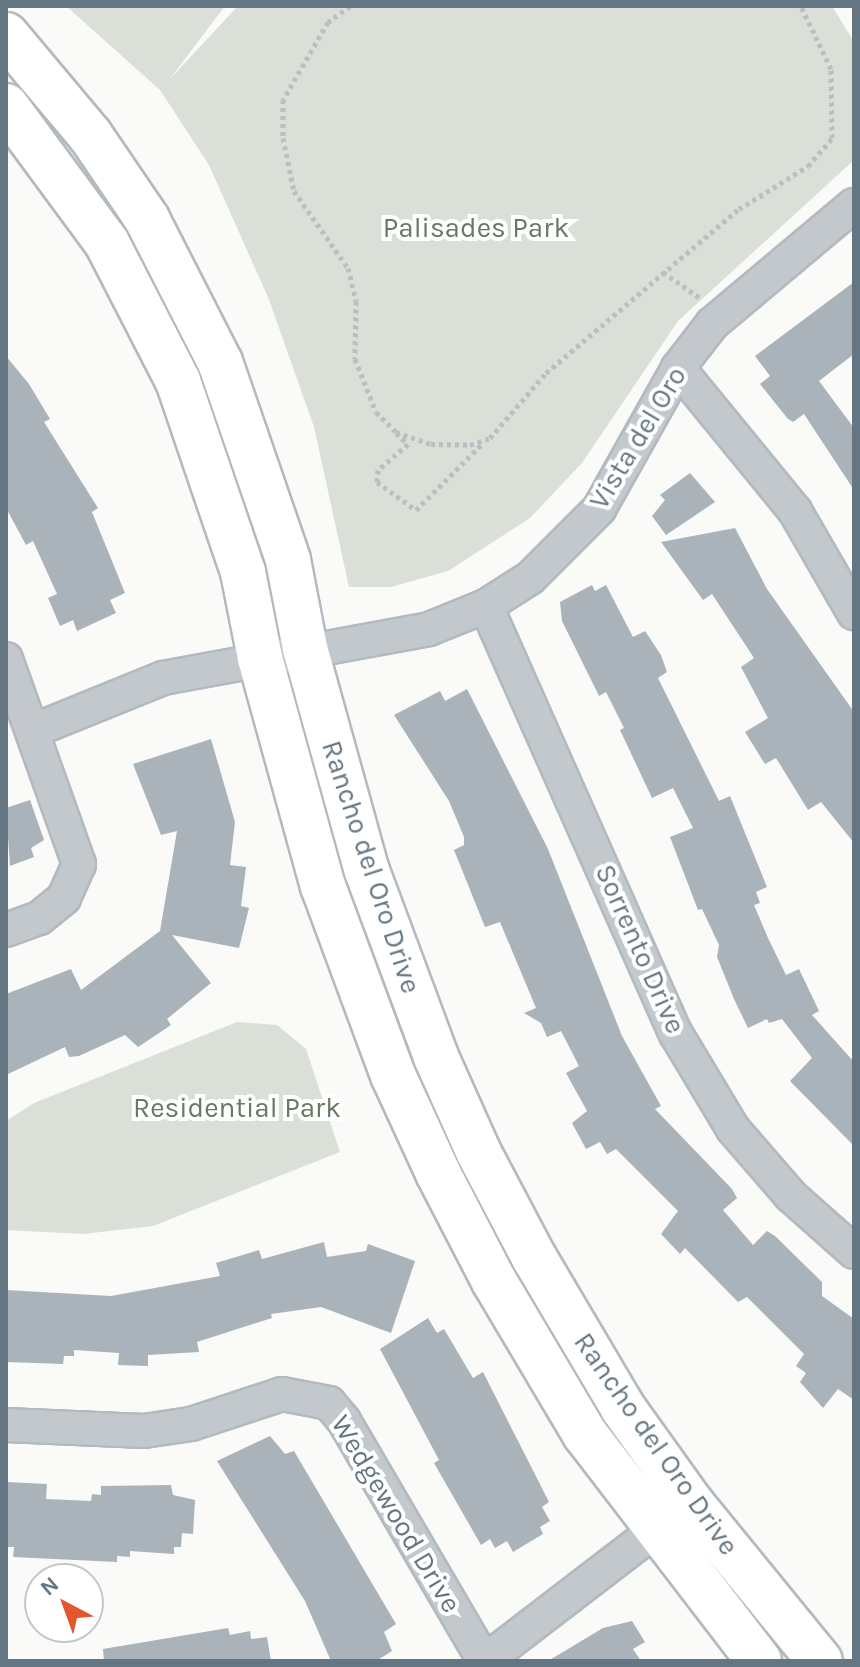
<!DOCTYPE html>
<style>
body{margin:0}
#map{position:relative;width:860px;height:1667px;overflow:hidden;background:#fafaf8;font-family:Karla,sans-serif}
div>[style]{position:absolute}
.green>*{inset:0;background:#dadfd7}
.building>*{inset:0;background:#aab3b9}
.path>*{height:5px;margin-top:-2.5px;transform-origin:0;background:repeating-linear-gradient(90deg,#bbbfc2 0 4px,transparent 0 8px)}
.roads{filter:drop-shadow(2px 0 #b3babf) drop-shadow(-2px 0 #b3babf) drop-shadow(0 2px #b3babf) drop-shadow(0 -2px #b3babf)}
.street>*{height:32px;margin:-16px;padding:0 16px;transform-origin:16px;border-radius:16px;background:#c3c8cc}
.secondary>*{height:44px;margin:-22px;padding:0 22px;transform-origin:22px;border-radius:22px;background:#fff}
span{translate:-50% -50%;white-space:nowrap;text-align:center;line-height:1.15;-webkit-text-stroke:8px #fff;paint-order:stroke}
.park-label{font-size:28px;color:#687a64}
.street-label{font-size:28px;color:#657683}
.frame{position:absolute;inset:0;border:8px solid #657683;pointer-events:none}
.north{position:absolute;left:24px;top:1563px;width:80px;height:80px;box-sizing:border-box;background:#fff;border:2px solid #c1c8cd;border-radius:50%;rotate:319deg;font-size:22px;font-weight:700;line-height:32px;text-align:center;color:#657683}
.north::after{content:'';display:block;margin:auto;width:28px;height:36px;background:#e4572e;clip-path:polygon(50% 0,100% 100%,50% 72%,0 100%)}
</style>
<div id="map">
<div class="green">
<i style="clip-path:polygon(66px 6px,225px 6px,169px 80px,238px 6px,832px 6px,854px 42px,854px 160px,678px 321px,582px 463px,530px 518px,448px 571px,391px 587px,349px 587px,314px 427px,268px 297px,209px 165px,160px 90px)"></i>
<i style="clip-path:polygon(237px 1022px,277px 1025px,306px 1049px,340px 1152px,153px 1226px,83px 1234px,6px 1230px,6px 1121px,34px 1103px)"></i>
</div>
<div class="building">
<i style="clip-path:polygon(854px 282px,854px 354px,819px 381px,854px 428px,854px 490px,804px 414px,793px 422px,788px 419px,760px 384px,770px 376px,755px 356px)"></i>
<i style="clip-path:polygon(6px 356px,29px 384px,50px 419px,44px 422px,98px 508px,92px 512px,125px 593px,110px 600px,116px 613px,77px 631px,73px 620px,60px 626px,48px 598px,57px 594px,33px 541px,26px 545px,6px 508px)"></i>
<i style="clip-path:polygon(690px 473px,715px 502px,666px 535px,652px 516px,665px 500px,660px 495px)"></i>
<i style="clip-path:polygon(735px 528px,767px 589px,854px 712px,854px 843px,821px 802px,808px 810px,776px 758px,765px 764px,745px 732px,768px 718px,741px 667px,754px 658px,712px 594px,703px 600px,661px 542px)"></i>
<i style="clip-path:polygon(592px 585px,595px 591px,606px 585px,633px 637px,645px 631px,661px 655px,667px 672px,658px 678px,719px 801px,730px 796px,767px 887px,756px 892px,760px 903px,754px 905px,768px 938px,786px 975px,799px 969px,819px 1011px,812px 1015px,854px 1062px,854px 1146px,790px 1081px,812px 1058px,782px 1019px,769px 1023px,767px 1019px,748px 1028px,734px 999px,717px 957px,719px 945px,702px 909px,698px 910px,670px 837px,693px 828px,673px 788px,652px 798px,620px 730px,624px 728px,606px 692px,599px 696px,562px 621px,560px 602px)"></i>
<i style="clip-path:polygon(467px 689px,548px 849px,622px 1036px,661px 1106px,655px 1109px,732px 1189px,737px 1198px,723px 1210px,753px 1245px,767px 1231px,775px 1236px,822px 1282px,822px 1296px,854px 1319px,854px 1400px,838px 1389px,823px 1408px,800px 1382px,806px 1373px,796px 1366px,804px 1354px,747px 1297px,738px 1302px,685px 1248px,680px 1254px,661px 1234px,678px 1211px,616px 1149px,607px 1154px,600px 1142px,586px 1149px,572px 1123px,587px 1111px,566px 1073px,579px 1066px,561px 1031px,547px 1037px,541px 1023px,524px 1013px,536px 1008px,500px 922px,485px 927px,454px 850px,464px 845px,464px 837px,449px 801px,394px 715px,440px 691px,445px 701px)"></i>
<i style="clip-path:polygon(211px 739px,235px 822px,230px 865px,246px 867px,241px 906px,249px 908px,239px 948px,172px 935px,211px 983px,167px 1019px,171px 1025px,138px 1047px,125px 1035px,79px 1056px,69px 1057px,65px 1047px,6px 1075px,6px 994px,71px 969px,81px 990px,160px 931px,177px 831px,161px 835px,133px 764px)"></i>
<i style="clip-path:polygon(30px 800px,44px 840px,31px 848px,34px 857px,10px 866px,6px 808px)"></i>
<i style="clip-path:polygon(324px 1242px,327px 1257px,366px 1251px,368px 1244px,415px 1261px,391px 1333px,321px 1307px,271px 1314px,272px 1318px,197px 1342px,199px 1352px,148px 1355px,148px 1366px,118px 1365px,119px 1353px,74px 1350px,74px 1356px,64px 1356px,63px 1364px,6px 1362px,6px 1290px,111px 1296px,220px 1276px,216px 1263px,259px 1250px,262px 1259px)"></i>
<i style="clip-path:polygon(428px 1318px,437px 1333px,444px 1329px,473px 1378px,483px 1372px,549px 1502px,542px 1507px,550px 1521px,540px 1527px,543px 1534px,513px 1552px,507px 1541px,495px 1548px,490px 1539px,481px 1545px,434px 1463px,439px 1460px,380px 1349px)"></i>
<i style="clip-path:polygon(270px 1436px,285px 1454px,294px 1451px,396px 1624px,384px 1632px,392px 1651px,376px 1661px,331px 1661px,305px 1601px,217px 1461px)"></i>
<i style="clip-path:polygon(6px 1482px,47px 1484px,46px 1499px,91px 1501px,92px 1494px,101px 1495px,101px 1486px,171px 1485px,173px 1495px,195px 1500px,193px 1534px,182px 1533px,181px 1547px,174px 1547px,174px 1554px,130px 1551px,130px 1557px,117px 1556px,117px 1562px,13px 1557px,14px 1547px,6px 1547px)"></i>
<i style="clip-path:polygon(632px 1621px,645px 1642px,633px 1649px,641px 1661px,548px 1661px,603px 1628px)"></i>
<i style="clip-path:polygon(228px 1628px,230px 1635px,250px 1631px,251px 1639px,267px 1637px,271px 1661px,104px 1661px,103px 1649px)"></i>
</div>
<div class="path">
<i style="left:350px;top:6px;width:27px;rotate:144deg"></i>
<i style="left:328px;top:22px;width:90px;rotate:120deg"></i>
<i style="left:283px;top:100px;width:38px;rotate:90deg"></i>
<i style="left:283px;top:138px;width:54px;rotate:78.3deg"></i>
<i style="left:294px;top:191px;width:94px;rotate:55deg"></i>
<i style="left:348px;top:268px;width:34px;rotate:76deg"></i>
<i style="left:356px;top:301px;width:58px;rotate:91deg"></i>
<i style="left:355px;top:359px;width:57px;rotate:68.4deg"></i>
<i style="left:376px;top:412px;width:28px;rotate:45deg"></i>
<i style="left:396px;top:432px;width:37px;rotate:19deg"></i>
<i style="left:431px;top:444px;width:39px;rotate:1deg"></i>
<i style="left:470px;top:445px;width:21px;rotate:-19deg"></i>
<i style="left:490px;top:438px;width:86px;rotate:-49.3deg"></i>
<i style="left:546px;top:373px;width:253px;rotate:-40.4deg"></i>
<i style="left:739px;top:209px;width:81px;rotate:-31.9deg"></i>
<i style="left:808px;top:166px;width:37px;rotate:-49deg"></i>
<i style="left:832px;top:138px;width:69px;rotate:-90.8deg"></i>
<i style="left:831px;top:69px;width:70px;rotate:-115.5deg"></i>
<i style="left:663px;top:272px;width:45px;rotate:35.1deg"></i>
<i style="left:396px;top:433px;width:16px;rotate:43deg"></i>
<i style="left:408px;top:444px;width:40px;rotate:139deg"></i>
<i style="left:378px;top:470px;width:12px;rotate:95deg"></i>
<i style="left:377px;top:482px;width:48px;rotate:35.7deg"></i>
<i style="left:416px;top:510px;width:96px;rotate:-45deg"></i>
</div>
<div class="roads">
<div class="street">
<i style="left:678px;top:368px;width:185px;rotate:50.7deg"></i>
<i style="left:795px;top:511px;width:118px;rotate:60deg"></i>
<i style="left:486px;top:606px;width:468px;rotate:66.1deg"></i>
<i style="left:676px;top:1034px;width:111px;rotate:59deg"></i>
<i style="left:733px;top:1129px;width:89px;rotate:49.1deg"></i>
<i style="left:791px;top:1196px;width:84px;rotate:41.6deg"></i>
<i style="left:6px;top:659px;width:218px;rotate:70.4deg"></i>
<i style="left:79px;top:864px;width:37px;rotate:114deg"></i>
<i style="left:64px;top:898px;width:32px;rotate:141deg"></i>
<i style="left:39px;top:918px;width:35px;rotate:160deg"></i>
<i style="left:35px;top:730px;width:138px;rotate:-22.1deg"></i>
<i style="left:163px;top:678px;width:270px;rotate:-10.4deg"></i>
<i style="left:429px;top:629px;width:61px;rotate:-22deg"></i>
<i style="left:486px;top:606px;width:52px;rotate:-32.5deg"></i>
<i style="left:530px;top:578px;width:98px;rotate:-45deg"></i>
<i style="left:599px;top:509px;width:162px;rotate:-60.7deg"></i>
<i style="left:678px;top:368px;width:56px;rotate:-52.3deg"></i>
<i style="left:712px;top:324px;width:185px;rotate:-40deg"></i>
<i style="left:6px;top:1425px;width:138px;rotate:2.5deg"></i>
<i style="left:144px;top:1431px;width:48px;rotate:-8.5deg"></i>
<i style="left:191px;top:1424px;width:96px;rotate:-18.2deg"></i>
<i style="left:282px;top:1394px;width:48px;rotate:10.8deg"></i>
<i style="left:329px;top:1403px;width:23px;rotate:50deg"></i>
<i style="left:344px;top:1421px;width:278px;rotate:59.7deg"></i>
<i style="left:485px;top:1661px;width:237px;rotate:-37.5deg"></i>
</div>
<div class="secondary">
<i style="left:6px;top:35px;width:131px;rotate:50deg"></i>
<i style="left:90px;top:135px;width:102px;rotate:55.8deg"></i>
<i style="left:147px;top:219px;width:161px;rotate:63deg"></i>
<i style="left:220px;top:362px;width:209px;rotate:71deg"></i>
<i style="left:288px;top:560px;width:90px;rotate:79.1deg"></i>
<i style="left:305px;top:648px;width:231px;rotate:74.5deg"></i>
<i style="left:367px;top:871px;width:198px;rotate:69.6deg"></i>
<i style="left:436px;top:1057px;width:105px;rotate:65.9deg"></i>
<i style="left:479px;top:1153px;width:120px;rotate:62.2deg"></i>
<i style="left:535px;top:1259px;width:173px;rotate:59.4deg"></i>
<i style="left:623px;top:1408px;width:117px;rotate:54.4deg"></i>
<i style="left:691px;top:1503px;width:204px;rotate:50.8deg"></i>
<i style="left:6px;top:106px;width:170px;rotate:53.6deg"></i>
<i style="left:107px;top:243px;width:155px;rotate:62.8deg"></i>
<i style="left:178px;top:381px;width:202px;rotate:71.2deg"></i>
<i style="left:243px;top:572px;width:88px;rotate:78.8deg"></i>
<i style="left:260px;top:658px;width:237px;rotate:74.6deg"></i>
<i style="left:323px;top:886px;width:202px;rotate:69.7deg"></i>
<i style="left:393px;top:1075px;width:108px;rotate:65.3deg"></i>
<i style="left:438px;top:1173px;width:122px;rotate:62.6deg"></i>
<i style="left:494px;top:1281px;width:178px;rotate:59.3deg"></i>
<i style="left:585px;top:1434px;width:286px;rotate:52.5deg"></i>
</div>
</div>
<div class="park-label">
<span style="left:476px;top:228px">Palisades Park</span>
<span style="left:237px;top:1108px">Residential Park</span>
</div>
<div class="street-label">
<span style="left:638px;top:438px;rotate:-59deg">Vista del Oro</span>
<span style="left:371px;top:867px;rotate:72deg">Rancho del Oro Drive</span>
<span style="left:640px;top:949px;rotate:66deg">Sorrento Drive</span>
<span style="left:656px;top:1444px;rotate:55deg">Rancho del Oro Drive</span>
<span style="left:396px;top:1514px;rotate:59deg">Wedgewood Drive</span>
</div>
<div class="frame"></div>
<div class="north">N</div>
</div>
